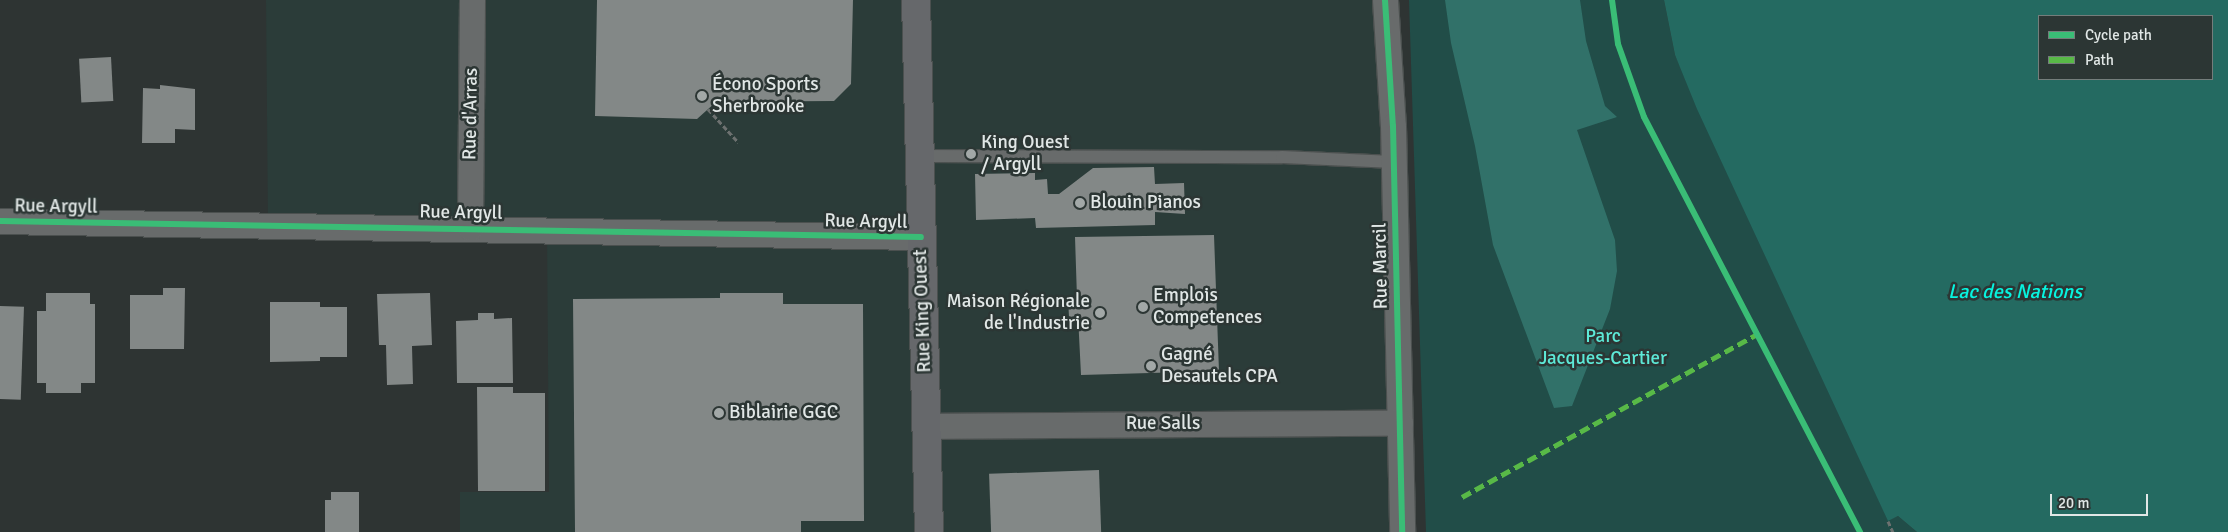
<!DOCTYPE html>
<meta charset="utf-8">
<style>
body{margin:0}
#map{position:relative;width:2228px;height:532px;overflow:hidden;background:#2e3433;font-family:Signika,sans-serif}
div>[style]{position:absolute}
.built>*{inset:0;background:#2b3c39}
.green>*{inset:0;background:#214d48}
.forest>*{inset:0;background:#317169}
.water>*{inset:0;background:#246a61}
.building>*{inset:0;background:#838887;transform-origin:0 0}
.path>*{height:3px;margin-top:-1.5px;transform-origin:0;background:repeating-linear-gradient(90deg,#6d7170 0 5px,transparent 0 7.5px)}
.roads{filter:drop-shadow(1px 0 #4b504f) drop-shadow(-1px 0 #4b504f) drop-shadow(0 1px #4b504f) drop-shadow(0 -1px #4b504f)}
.service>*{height:12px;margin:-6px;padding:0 6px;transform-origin:6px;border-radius:6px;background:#686b6b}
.minor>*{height:25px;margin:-12.5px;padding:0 12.5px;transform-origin:12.5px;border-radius:12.5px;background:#686b6b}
.primary>*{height:28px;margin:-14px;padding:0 14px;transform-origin:14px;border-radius:14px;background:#66686b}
.quiet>*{height:5px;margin-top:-2.5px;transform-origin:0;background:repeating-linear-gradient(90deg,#58b947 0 10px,transparent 0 15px)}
.cycleway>*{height:6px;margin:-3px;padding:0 3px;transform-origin:3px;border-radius:3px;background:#3abd76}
.dots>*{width:14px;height:14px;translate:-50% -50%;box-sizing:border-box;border:2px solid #2c3634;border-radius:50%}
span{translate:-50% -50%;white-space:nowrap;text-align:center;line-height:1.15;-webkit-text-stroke:5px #2c3634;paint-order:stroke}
.poi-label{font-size:19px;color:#e1e7e6}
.left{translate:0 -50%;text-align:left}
.right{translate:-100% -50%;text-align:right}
.street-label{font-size:19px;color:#e1e7e6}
.park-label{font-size:19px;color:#5de9d7}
.water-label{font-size:20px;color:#07f4df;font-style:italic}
.legend{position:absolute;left:2038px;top:15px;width:175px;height:65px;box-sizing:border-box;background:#2c3634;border:1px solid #747d7b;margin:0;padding:6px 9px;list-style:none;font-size:15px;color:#e1e7e6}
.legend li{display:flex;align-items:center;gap:10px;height:25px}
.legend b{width:25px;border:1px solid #747d7b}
.scale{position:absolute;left:2050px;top:494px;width:98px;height:22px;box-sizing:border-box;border:2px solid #e1e7e6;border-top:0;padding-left:6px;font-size:15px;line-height:18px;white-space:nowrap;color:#e1e7e6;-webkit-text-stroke:4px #2c3634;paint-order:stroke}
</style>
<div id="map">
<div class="built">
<i style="clip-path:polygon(266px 0,1385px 0,1402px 532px,460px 532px,460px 492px,549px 492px,547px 230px,268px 226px)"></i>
</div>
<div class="green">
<i style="clip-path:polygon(1409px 0,1664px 0,1675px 55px,1888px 520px,1898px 516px,1917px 532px,1426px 532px)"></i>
</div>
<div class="forest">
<i style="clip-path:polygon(1445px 0,1580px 0,1586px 41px,1605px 106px,1617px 117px,1577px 130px,1615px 240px,1617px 271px,1610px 309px,1572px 406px,1554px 408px,1493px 245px,1475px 146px,1451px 43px)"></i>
</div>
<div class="water">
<i style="clip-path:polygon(evenodd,1664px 0,2228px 0,2228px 532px,1917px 532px,1898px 516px,1888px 521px,1697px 109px,1675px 55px,1664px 0,2039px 16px,2212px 16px,2212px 79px,2039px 79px,2039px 16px)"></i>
</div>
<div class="building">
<i style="clip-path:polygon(597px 0,853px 0,851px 84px,834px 101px,716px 102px,697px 119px,595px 116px)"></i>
<i style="left:111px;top:57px;width:44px;height:32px;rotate:87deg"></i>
<i style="clip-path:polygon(160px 85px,195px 89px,195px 130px,175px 129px,175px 143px,142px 143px,143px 88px,160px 89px)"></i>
<i style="clip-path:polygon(1154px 167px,1155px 184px,1184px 183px,1185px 214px,1155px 212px,1155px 225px,1036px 228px,1035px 218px,976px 220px,975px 174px,1035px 173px,1035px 180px,1047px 179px,1048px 194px,1059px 194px,1093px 168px)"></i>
<i style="clip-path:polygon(1214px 235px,1219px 371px,1081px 375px,1078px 316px,1069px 317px,1068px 299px,1077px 298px,1075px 237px)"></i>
<i style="clip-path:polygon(163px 288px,185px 288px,184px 349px,130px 349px,130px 295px,163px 295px)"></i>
<i style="clip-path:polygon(46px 293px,90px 293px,90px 304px,95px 304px,95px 383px,81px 383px,81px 393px,46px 393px,46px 383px,37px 383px,37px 311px,46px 311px)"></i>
<i style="clip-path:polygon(430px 293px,432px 345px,412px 346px,413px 384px,387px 385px,386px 345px,379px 345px,377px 294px)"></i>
<i style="clip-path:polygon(720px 293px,783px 293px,783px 304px,863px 304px,864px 521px,801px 521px,801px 532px,575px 532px,573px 299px,720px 298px)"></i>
<i style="clip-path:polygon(270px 302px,320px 302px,320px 307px,347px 307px,347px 357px,320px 357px,320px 361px,270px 362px)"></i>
<i style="left:0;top:306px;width:24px;height:93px;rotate:2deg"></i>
<i style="clip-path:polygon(478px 313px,494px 313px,494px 319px,512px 318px,513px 383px,457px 383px,456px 321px,478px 320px)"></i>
<i style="clip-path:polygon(477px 387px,513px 387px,513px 393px,545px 393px,545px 491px,478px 491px)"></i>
<i style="left:1099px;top:470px;width:62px;height:110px;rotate:88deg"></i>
<i style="clip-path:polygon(331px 492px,359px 492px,359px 532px,325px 532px,325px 500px,331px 500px)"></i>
</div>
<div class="path">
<i style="left:708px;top:109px;width:45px;rotate:47.7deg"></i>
<i style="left:1888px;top:521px;width:12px;rotate:66deg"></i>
</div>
<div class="roads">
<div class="service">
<i style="left:920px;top:156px;width:362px;rotate:0.2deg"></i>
<i style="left:1282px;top:157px;width:112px;rotate:2.6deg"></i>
</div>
<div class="minor">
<i style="left:1385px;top:0;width:126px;rotate:86.4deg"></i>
<i style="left:1393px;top:126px;width:406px;rotate:88.7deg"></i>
<i style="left:0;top:221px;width:921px;rotate:1deg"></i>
<i style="left:470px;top:228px;width:228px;rotate:-89.5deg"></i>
<i style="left:926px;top:426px;width:474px;rotate:-0.4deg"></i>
</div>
<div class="primary">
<i style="left:916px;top:0;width:532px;rotate:88.6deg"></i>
</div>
</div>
<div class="quiet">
<i style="left:1462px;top:497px;width:335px;rotate:-28.9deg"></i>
</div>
<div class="cycleway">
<i style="left:1385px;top:0;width:126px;rotate:86.4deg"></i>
<i style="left:1393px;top:126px;width:406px;rotate:88.7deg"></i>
<i style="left:1612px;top:0;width:44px;rotate:82.2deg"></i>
<i style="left:1618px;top:44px;width:77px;rotate:70.4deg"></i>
<i style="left:1644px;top:117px;width:468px;rotate:62.5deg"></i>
<i style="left:0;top:221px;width:921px;rotate:1deg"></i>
</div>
<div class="dots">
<i style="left:702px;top:96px;background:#a2a8a7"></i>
<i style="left:971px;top:154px;background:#a2a8a7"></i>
<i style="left:1080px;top:203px;background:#a2a8a7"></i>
<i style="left:1143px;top:307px;background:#a2a8a7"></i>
<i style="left:1100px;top:313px;background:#a2a8a7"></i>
<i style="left:1151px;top:366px;background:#a2a8a7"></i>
<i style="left:719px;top:413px;background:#a2a8a7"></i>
</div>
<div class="poi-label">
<span class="left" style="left:712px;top:96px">Écono Sports<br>Sherbrooke</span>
<span class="left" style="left:981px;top:154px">King Ouest<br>/ Argyll</span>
<span class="left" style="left:1090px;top:203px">Blouin Pianos</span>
<span class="left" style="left:1153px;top:307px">Emplois<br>Competences</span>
<span class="right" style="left:1090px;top:313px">Maison Régionale<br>de l'Industrie</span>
<span class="left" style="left:1161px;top:366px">Gagné<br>Desautels CPA</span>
<span class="left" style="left:729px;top:413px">Biblairie GGC</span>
</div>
<div class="street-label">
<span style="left:471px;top:114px;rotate:-89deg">Rue d'Arras</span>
<span style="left:56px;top:207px;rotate:1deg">Rue Argyll</span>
<span style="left:461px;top:213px;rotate:1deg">Rue Argyll</span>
<span style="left:866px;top:222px;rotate:1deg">Rue Argyll</span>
<span style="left:1381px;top:266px;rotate:-91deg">Rue Marcil</span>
<span style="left:923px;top:311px;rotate:-92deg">Rue King Ouest</span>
<span style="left:1163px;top:424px">Rue Salls</span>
</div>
<div class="park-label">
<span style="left:1603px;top:348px">Parc<br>Jacques-Cartier</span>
</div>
<div class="water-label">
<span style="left:2015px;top:291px">Lac des Nations</span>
</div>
<ul class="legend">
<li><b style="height:6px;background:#3abd76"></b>Cycle path</li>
<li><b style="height:6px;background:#58b947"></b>Path</li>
</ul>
<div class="scale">20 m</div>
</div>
